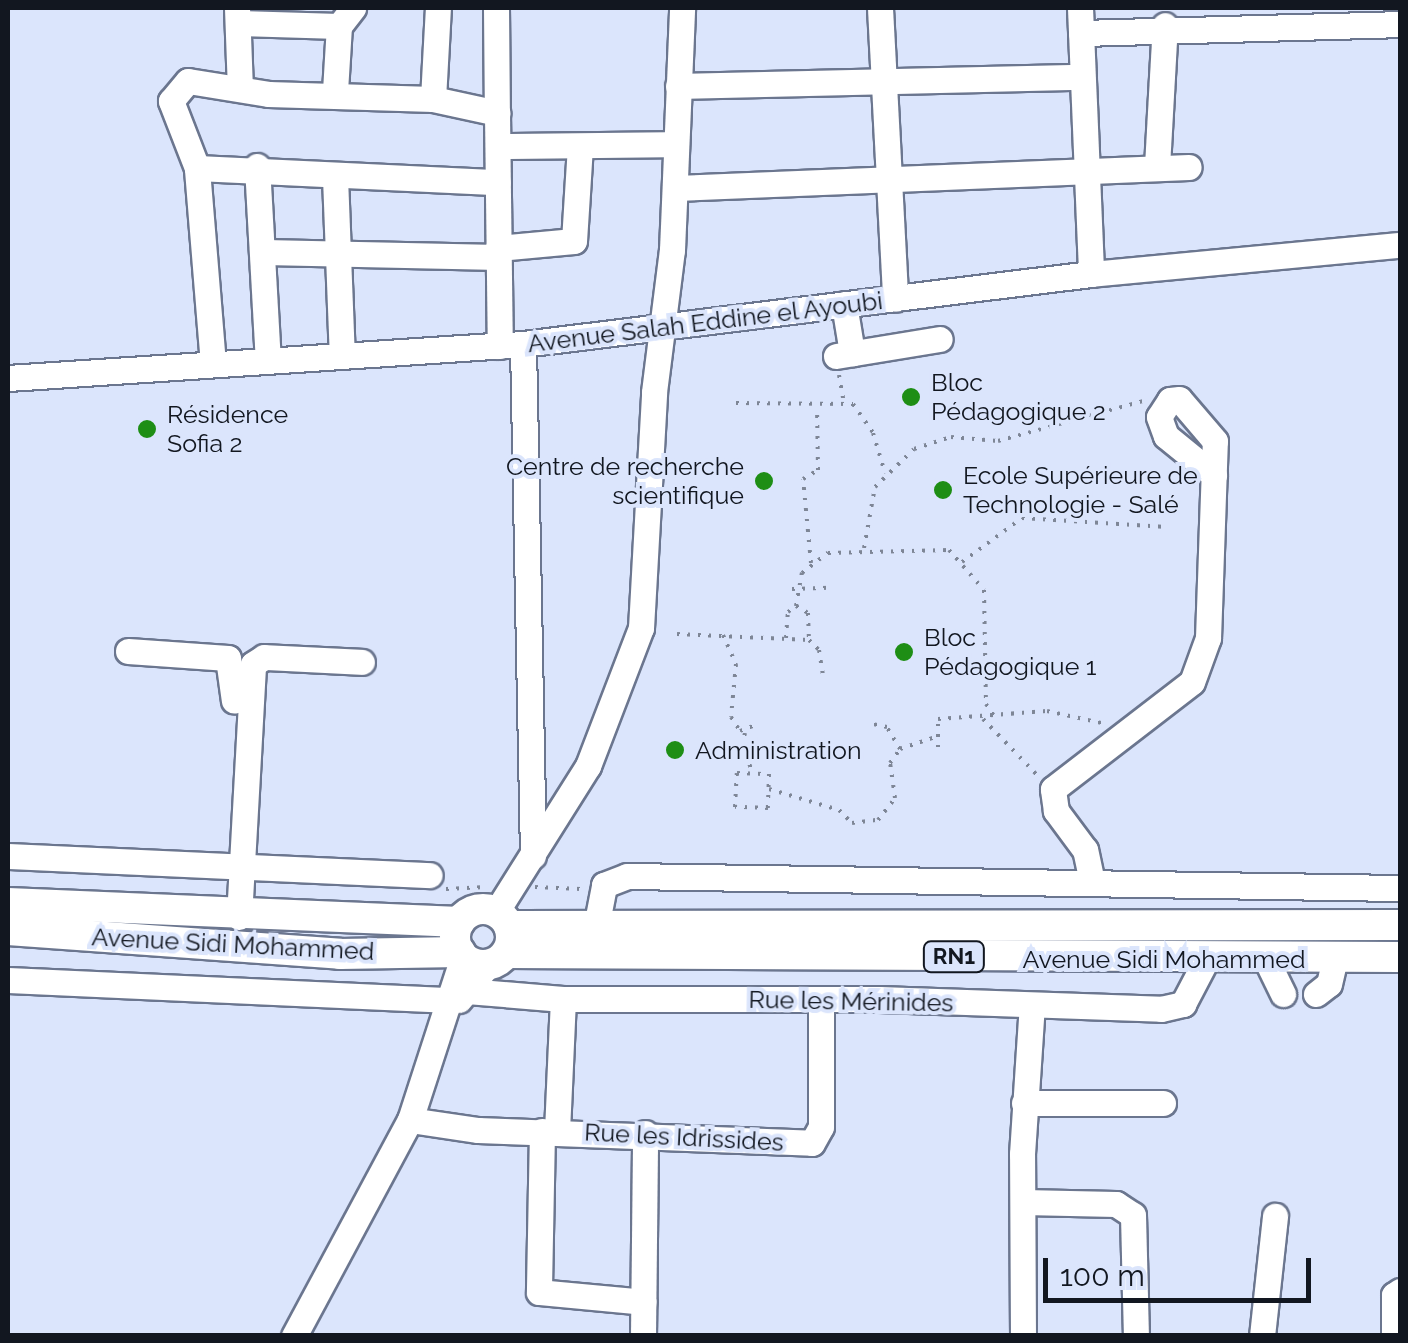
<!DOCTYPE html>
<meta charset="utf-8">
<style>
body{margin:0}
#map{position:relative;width:1408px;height:1343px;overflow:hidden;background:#dbe5fc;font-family:Raleway,sans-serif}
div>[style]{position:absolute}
.path>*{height:4px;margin-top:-2px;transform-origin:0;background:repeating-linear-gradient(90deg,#7e8696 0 2.5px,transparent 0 10.5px)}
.roads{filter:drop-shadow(2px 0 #6b768f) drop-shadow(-2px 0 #6b768f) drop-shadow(0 2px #6b768f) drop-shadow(0 -2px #6b768f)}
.minor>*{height:25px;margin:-12.5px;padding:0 12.5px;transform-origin:12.5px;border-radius:12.5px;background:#fff}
.major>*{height:30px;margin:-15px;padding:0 15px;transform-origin:15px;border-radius:15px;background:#fff}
.major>.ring{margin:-15px;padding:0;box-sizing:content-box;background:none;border:30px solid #fff;border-radius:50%}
.dots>*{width:28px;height:28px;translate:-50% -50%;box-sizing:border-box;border:5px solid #dbe5fc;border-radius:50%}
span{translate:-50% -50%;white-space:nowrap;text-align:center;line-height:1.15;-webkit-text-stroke:8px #dbe5fc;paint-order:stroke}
.shield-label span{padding:2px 8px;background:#dbe5fc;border:2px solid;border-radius:8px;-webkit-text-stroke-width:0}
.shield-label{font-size:22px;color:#121720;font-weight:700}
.street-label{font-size:25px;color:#121720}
.poi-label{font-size:25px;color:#121720}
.left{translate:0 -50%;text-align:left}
.right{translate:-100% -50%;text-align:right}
.frame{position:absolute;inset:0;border:10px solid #121720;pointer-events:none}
.scale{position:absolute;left:1043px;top:1258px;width:268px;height:45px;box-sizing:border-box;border:5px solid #121720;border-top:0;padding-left:12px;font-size:30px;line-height:35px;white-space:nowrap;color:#121720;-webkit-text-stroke:8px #dbe5fc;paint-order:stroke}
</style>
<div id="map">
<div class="path">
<i style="left:839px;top:375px;width:29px;rotate:80deg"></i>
<i style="left:736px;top:403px;width:117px;rotate:0.5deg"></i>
<i style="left:853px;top:404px;width:35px;rotate:55deg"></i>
<i style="left:873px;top:433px;width:42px;rotate:73.3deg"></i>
<i style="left:864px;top:548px;width:62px;rotate:-79.8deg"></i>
<i style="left:875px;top:487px;width:54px;rotate:-44.3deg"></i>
<i style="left:914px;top:449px;width:39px;rotate:-18deg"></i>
<i style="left:951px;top:437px;width:47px;rotate:4.9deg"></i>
<i style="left:998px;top:441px;width:150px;rotate:-15.4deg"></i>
<i style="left:962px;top:562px;width:74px;rotate:-36.3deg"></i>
<i style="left:1022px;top:518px;width:145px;rotate:3.6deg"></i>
<i style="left:811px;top:563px;width:84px;rotate:-95.4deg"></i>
<i style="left:803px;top:479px;width:17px;rotate:-31deg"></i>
<i style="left:818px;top:470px;width:62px;rotate:-90.9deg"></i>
<i style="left:792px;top:589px;width:37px;rotate:-2deg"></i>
<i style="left:796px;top:606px;width:34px;rotate:-80deg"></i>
<i style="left:802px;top:573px;width:33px;rotate:-38deg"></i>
<i style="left:828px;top:553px;width:121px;rotate:-1.4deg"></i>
<i style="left:949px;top:550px;width:53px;rotate:48.8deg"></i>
<i style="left:984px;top:590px;width:114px;rotate:89deg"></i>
<i style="left:986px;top:704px;width:14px;rotate:56deg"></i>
<i style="left:677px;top:634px;width:132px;rotate:2.6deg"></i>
<i style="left:809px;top:640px;width:14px;rotate:45deg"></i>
<i style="left:819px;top:650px;width:25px;rotate:81deg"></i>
<i style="left:723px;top:635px;width:32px;rotate:66deg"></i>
<i style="left:736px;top:664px;width:53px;rotate:95.4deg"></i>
<i style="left:731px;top:717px;width:17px;rotate:57deg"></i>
<i style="left:740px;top:731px;width:17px;rotate:-21deg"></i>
<i style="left:786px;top:638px;width:26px;rotate:-86deg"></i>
<i style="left:788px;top:612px;width:10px;rotate:-37deg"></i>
<i style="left:796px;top:606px;width:14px;rotate:30deg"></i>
<i style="left:808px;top:613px;width:27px;rotate:88deg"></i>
<i style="left:983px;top:719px;width:79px;rotate:46deg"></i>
<i style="left:745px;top:733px;width:12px;rotate:104deg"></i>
<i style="left:742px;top:745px;width:31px;rotate:69deg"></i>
<i style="left:938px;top:747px;width:28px;rotate:-90deg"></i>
<i style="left:938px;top:719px;width:109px;rotate:-4.2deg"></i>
<i style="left:1047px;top:711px;width:60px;rotate:12.4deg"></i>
<i style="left:900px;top:749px;width:40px;rotate:-18.9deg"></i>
<i style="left:737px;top:773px;width:32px;rotate:2deg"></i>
<i style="left:769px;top:774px;width:34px;rotate:92deg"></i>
<i style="left:768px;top:808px;width:33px;rotate:-178deg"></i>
<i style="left:735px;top:807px;width:34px;rotate:-87deg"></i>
<i style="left:769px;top:789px;width:73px;rotate:16.7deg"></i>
<i style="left:839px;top:810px;width:18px;rotate:45deg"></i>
<i style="left:852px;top:823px;width:26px;rotate:-7deg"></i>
<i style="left:878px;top:820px;width:28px;rotate:-52deg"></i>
<i style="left:895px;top:798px;width:35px;rotate:-98deg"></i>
<i style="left:890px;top:763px;width:17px;rotate:-54deg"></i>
<i style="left:900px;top:749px;width:26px;rotate:-121deg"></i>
<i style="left:887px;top:727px;width:14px;rotate:-168deg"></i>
<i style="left:535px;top:887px;width:46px;rotate:2.5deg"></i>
<i style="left:446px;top:889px;width:40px;rotate:-2.9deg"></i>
</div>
<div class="roads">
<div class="minor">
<i style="left:237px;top:8px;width:80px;rotate:87.9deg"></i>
<i style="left:496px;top:8px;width:105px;rotate:89.5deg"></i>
<i style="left:880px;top:8px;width:291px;rotate:87deg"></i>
<i style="left:1080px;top:8px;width:266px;rotate:87.6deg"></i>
<i style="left:239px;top:23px;width:100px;rotate:1.7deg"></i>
<i style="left:339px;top:26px;width:23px;rotate:-52deg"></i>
<i style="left:1081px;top:33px;width:319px;rotate:-1.6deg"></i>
<i style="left:678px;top:86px;width:402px;rotate:-1.3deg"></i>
<i style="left:335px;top:91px;width:65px;rotate:-86.5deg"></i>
<i style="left:433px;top:99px;width:91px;rotate:-86.9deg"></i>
<i style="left:499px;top:146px;width:177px;rotate:-0.6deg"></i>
<i style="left:257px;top:166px;width:195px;rotate:86.8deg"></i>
<i style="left:1157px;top:166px;width:141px;rotate:-86.8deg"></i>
<i style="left:197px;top:168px;width:301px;rotate:2.7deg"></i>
<i style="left:335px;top:177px;width:179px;rotate:87.8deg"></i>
<i style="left:675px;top:188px;width:514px;rotate:-2.34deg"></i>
<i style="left:498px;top:248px;width:76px;rotate:-5.3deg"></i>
<i style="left:574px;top:241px;width:95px;rotate:-86.4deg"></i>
<i style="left:265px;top:252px;width:233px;rotate:1.2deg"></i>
<i style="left:844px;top:304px;width:50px;rotate:80.7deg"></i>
<i style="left:523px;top:344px;width:512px;rotate:88.88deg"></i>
<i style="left:836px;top:356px;width:105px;rotate:-9.3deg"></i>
<i style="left:213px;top:364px;width:197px;rotate:-94.7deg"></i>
<i style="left:197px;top:168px;width:72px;rotate:-111.2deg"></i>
<i style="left:171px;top:101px;width:26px;rotate:-50deg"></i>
<i style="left:188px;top:81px;width:81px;rotate:9.2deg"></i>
<i style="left:268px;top:94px;width:165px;rotate:1.7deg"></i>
<i style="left:433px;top:99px;width:66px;rotate:12.3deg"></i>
<i style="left:497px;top:113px;width:233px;rotate:89.3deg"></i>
<i style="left:8px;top:378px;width:516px;rotate:-3.78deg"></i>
<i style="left:523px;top:344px;width:572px;rotate:-7.03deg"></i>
<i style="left:1091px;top:274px;width:310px;rotate:-5.4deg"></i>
<i style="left:128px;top:651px;width:100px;rotate:4deg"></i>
<i style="left:228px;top:658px;width:43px;rotate:82.1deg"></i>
<i style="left:8px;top:856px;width:422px;rotate:2.6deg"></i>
<i style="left:1092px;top:882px;width:33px;rotate:-102deg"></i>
<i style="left:1085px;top:850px;width:49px;rotate:-126.6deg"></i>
<i style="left:1056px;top:811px;width:22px;rotate:-98deg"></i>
<i style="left:1053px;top:789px;width:175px;rotate:-37.6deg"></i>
<i style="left:1192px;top:682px;width:47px;rotate:-70deg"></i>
<i style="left:1208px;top:638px;width:197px;rotate:-88deg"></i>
<i style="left:1215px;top:441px;width:55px;rotate:-130.6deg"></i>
<i style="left:1179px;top:399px;width:9px;rotate:174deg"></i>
<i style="left:1170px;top:400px;width:20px;rotate:123deg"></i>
<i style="left:1159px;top:417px;width:20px;rotate:70deg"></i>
<i style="left:1166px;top:436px;width:62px;rotate:39.1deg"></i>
<i style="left:496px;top:912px;width:173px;rotate:-57.8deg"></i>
<i style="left:588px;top:766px;width:148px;rotate:-69deg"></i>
<i style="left:641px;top:628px;width:236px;rotate:-86.8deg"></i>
<i style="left:654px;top:392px;width:143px;rotate:-82.8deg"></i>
<i style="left:672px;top:250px;width:242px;rotate:-87.6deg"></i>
<i style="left:239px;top:917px;width:253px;rotate:-86.8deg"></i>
<i style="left:253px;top:664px;width:13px;rotate:-32deg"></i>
<i style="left:264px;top:657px;width:98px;rotate:2.9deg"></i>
<i style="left:597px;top:922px;width:38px;rotate:-79deg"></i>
<i style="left:604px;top:885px;width:25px;rotate:-21deg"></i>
<i style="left:627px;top:876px;width:773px;rotate:0.89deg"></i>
<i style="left:1266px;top:959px;width:39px;rotate:64deg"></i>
<i style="left:8px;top:980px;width:438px;rotate:2.6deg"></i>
<i style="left:467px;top:991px;width:96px;rotate:4.8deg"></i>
<i style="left:563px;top:999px;width:316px"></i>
<i style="left:879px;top:999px;width:282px;rotate:2deg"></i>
<i style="left:1161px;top:1009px;width:23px;rotate:-13deg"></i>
<i style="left:1183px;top:1004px;width:50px;rotate:-62.4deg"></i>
<i style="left:1316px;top:994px;width:16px;rotate:-38deg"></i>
<i style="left:1329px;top:984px;width:26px;rotate:-77deg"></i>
<i style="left:459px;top:1000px;width:45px;rotate:-50.4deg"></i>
<i style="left:1024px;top:1103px;width:139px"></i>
<i style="left:410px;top:1120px;width:69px;rotate:8.4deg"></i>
<i style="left:478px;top:1130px;width:334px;rotate:2.2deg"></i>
<i style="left:812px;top:1143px;width:18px;rotate:-61deg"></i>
<i style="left:821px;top:1127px;width:127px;rotate:-90deg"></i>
<i style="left:542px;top:1131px;width:161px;rotate:91.1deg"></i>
<i style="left:539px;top:1292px;width:105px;rotate:5.4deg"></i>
<i style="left:557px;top:1131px;width:132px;rotate:-87.4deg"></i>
<i style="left:1023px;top:1202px;width:93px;rotate:1.2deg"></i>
<i style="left:1116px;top:1204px;width:20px;rotate:33deg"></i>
<i style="left:1133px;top:1215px;width:121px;rotate:88.6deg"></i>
<i style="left:294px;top:1336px;width:245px;rotate:-61.8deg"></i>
<i style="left:410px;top:1120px;width:171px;rotate:-72deg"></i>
<i style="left:643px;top:1336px;width:203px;rotate:-89.4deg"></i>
<i style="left:1023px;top:1336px;width:182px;rotate:-90.3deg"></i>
<i style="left:1022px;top:1154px;width:149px;rotate:-86.2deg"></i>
<i style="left:1262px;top:1336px;width:121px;rotate:-83.8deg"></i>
<i style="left:1394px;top:1336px;width:41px;rotate:-90deg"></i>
<i style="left:1394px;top:1295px;width:7px;rotate:-34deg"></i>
</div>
<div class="major">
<i style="left:8px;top:903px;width:452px;rotate:2.4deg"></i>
<i class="ring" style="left:455px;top:909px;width:26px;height:26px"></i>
<i style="left:509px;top:926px;width:891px;rotate:-0.06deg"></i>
<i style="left:8px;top:930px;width:333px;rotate:4.1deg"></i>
<i style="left:340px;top:954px;width:120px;rotate:-1deg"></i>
<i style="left:507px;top:953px;width:893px;rotate:0.26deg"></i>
</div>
</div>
<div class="dots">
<i style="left:911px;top:397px;background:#1e8e15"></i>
<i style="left:147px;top:429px;background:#1e8e15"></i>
<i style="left:764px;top:481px;background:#1e8e15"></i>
<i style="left:943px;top:490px;background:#1e8e15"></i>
<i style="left:904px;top:652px;background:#1e8e15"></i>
<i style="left:675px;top:750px;background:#1e8e15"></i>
</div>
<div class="shield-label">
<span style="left:954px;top:957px">RN1</span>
</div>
<div class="street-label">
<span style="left:705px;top:322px;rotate:-7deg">Avenue Salah Eddine el Ayoubi</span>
<span style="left:233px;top:944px;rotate:3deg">Avenue Sidi Mohammed</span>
<span style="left:1164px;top:959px">Avenue Sidi Mohammed</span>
<span style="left:851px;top:1001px;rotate:1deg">Rue les Mérinides</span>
<span style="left:684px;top:1137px;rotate:3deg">Rue les Idrissides</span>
</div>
<div class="poi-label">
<span class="left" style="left:931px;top:397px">Bloc<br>Pédagogique 2</span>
<span class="left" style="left:167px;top:429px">Résidence<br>Sofia 2</span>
<span class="right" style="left:744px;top:481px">Centre de recherche<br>scientifique</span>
<span class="left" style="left:963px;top:490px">Ecole Supérieure de<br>Technologie - Salé</span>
<span class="left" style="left:924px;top:652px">Bloc<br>Pédagogique 1</span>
<span class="left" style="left:695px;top:750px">Administration</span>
</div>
<div class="frame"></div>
<div class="scale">100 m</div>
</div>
